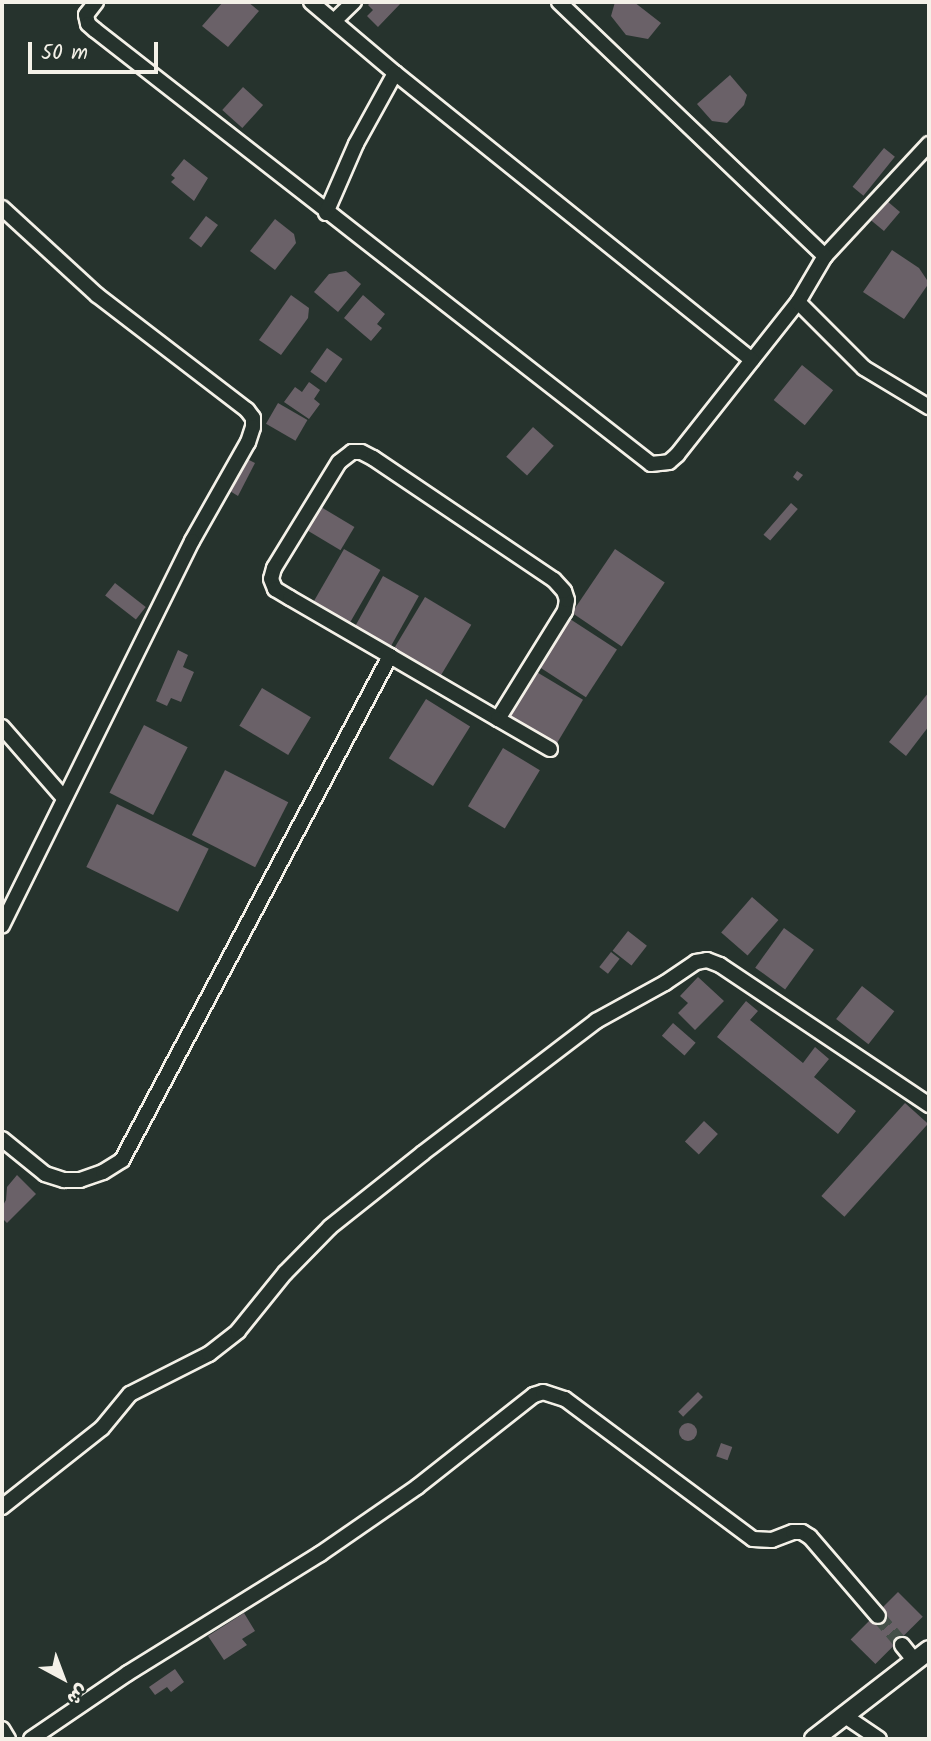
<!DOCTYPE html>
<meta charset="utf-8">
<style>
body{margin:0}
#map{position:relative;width:931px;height:1741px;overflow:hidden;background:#26332d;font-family:Kalam,"Playpen Sans Arabic",sans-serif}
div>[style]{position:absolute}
.building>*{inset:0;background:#6a6168;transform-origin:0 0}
.round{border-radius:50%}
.minor-tunnel>*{height:14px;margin-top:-7px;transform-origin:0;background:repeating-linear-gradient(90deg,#455049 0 14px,transparent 0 21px)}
.roads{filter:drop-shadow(2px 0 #f4f1e8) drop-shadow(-2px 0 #f4f1e8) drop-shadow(0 2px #f4f1e8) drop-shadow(0 -2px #f4f1e8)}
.minor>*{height:14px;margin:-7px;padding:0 7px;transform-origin:7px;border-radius:7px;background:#26332d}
.tertiary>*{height:18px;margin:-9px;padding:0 9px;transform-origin:9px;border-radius:9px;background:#26332d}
span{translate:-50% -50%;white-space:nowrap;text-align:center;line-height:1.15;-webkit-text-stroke:5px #26332d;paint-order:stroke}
.frame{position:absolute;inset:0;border:4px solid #f4f1e8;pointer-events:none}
.north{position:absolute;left:28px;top:1643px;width:70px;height:70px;-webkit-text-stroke:5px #26332d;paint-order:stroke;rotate:139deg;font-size:19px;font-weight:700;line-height:28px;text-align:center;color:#f4f1e8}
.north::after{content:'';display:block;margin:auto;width:24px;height:32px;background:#f4f1e8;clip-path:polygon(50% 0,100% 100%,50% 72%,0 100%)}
.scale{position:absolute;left:28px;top:42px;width:130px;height:32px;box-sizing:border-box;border:4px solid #f4f1e8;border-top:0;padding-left:9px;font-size:21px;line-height:24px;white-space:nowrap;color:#f4f1e8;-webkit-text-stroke:5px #26332d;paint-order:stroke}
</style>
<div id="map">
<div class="building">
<i style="clip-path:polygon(223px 2px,248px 2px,259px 11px,228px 47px,202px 26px)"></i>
<i style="clip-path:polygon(371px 2px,402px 2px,378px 27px,367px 16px,373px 10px,368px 5px)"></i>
<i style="clip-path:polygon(615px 2px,634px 2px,661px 23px,648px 39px,626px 35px,611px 16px)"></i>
<i style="clip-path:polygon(730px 75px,747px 95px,744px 105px,727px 123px,712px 121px,697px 104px)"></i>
<i style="left:243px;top:87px;width:27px;height:31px;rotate:42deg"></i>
<i style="left:884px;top:148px;width:14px;height:50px;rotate:39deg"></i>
<i style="clip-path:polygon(184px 159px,208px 178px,194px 201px,171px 182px,175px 178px,171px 175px)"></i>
<i style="left:887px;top:201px;width:17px;height:25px;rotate:40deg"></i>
<i style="left:206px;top:216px;width:15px;height:28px;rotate:37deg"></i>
<i style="clip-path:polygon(275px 219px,294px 234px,296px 243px,275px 270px,250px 251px)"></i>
<i style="clip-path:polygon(892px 250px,919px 268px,929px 283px,904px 319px,863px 292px)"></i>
<i style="clip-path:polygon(346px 271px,361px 284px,338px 312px,314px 292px,329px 274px)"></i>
<i style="clip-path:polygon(291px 295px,309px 308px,308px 318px,281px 355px,259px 340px)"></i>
<i style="clip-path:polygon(363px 295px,385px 314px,377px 324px,382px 328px,371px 341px,344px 318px)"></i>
<i style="left:327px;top:348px;width:19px;height:29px;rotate:35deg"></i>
<i style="left:802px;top:365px;width:40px;height:45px;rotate:39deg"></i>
<i style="clip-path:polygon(309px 382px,320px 390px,314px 399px,320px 404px,309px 419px,284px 402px,295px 387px,302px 392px)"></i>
<i style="left:278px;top:403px;width:34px;height:24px;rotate:30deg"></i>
<i style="left:533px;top:427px;width:28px;height:40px;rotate:42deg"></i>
<i style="clip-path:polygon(243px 457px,255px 463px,238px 496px,225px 488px)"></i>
<i style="clip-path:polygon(797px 471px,803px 475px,798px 481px,793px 477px)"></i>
<i style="left:791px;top:503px;width:9px;height:42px;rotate:41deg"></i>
<i style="left:321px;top:507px;width:39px;height:27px;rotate:31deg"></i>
<i style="left:344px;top:549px;width:42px;height:65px;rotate:30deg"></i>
<i style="left:615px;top:549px;width:60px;height:77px;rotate:34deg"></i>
<i style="left:383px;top:576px;width:41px;height:60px;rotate:29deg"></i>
<i style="left:115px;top:583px;width:39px;height:16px;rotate:38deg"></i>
<i style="left:425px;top:597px;width:54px;height:61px;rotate:31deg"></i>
<i style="left:570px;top:619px;width:56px;height:57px;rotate:33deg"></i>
<i style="clip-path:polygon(178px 650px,188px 655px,183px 667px,194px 672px,181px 702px,171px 698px,167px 706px,156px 701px)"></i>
<i style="left:535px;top:671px;width:56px;height:53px;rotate:31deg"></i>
<i style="left:262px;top:688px;width:57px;height:44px;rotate:31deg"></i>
<i style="clip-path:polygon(929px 692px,929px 726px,906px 756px,889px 742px)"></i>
<i style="left:426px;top:699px;width:52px;height:70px;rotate:32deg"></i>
<i style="left:144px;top:725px;width:49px;height:76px;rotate:27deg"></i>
<i style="left:503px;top:748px;width:43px;height:68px;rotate:31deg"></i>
<i style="left:225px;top:770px;width:71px;height:73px;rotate:27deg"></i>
<i style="left:117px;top:804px;width:102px;height:70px;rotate:26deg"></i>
<i style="left:752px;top:897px;width:35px;height:47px;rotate:41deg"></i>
<i style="left:784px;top:928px;width:37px;height:49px;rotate:36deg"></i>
<i style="left:628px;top:931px;width:24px;height:25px;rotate:38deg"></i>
<i style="left:611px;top:952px;width:11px;height:19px;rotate:38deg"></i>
<i style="clip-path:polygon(698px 977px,724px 1001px,695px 1030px,678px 1013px,688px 1003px,680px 996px)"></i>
<i style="left:862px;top:986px;width:41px;height:42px;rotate:38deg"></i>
<i style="clip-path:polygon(746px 1001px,758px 1011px,750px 1020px,803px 1063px,815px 1047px,829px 1059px,814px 1077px,856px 1111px,838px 1134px,717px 1037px)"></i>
<i style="left:673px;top:1023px;width:30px;height:17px;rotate:41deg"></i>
<i style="left:905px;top:1103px;width:31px;height:125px;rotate:42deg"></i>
<i style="left:704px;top:1121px;width:19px;height:28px;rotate:43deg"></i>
<i style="clip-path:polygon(17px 1175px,36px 1194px,7px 1223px,2px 1218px,4px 1209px,2px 1207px,6px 1200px,7px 1187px)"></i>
<i style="left:698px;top:1392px;width:7px;height:28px;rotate:45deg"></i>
<i class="round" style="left:679px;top:1423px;width:18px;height:18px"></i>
<i style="left:721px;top:1443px;width:12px;height:14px;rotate:20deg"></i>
<i style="left:898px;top:1592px;width:35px;height:67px;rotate:45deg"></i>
<i style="clip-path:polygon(244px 1613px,255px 1631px,242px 1639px,247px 1645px,224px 1660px,208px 1636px)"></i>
<i style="clip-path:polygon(175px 1669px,184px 1682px,171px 1692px,167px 1687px,155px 1695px,149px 1687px)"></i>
</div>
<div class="minor-tunnel">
<i style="left:878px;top:1616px;width:38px;rotate:50deg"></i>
</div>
<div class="roads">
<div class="minor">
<i style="left:96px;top:2px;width:16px;rotate:128deg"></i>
<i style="left:86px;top:15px;width:9px;rotate:77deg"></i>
<i style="left:88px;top:24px;width:9px;rotate:41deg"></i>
<i style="left:95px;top:30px;width:705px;rotate:37.97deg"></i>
<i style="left:651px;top:464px;width:18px;rotate:-6deg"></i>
<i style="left:669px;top:462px;width:11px;rotate:-41deg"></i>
<i style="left:677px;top:455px;width:195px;rotate:-51.7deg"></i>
<i style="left:798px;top:302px;width:53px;rotate:-59.6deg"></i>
<i style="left:825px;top:256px;width:153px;rotate:-47.1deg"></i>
<i style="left:311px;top:2px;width:110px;rotate:40.2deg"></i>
<i style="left:395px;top:73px;width:458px;rotate:38.8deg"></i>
<i style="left:559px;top:2px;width:368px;rotate:43.7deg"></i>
<i style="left:334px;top:21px;width:28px;rotate:-44deg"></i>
<i style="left:2px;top:208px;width:129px;rotate:42.5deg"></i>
<i style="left:97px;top:295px;width:189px;rotate:37.5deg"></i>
<i style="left:247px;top:410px;width:10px;rotate:53deg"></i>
<i style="left:253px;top:418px;width:9px;rotate:90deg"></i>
<i style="left:253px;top:427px;width:16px;rotate:108deg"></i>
<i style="left:248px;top:442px;width:114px;rotate:119.5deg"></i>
<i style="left:192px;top:541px;width:429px;rotate:116.3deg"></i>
<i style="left:326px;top:213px;width:75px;rotate:-66.5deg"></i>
<i style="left:356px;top:144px;width:81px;rotate:-61.2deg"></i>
<i style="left:798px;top:302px;width:93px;rotate:45deg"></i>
<i style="left:864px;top:368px;width:76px;rotate:31deg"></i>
<i style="left:498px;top:719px;width:127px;rotate:-58.2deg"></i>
<i style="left:565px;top:611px;width:11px;rotate:-80deg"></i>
<i style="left:567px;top:600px;width:9px;rotate:-108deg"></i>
<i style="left:564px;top:591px;width:15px;rotate:-132deg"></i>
<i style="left:554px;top:580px;width:218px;rotate:-146deg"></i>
<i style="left:373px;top:458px;width:13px;rotate:-153deg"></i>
<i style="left:361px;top:452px;width:9px;rotate:180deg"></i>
<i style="left:352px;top:452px;width:16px;rotate:142deg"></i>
<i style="left:339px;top:462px;width:124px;rotate:121.5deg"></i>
<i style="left:274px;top:568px;width:11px;rotate:105deg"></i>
<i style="left:271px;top:579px;width:11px;rotate:68deg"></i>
<i style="left:275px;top:589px;width:17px;rotate:31deg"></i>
<i style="left:290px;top:598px;width:116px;rotate:30.1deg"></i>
<i style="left:390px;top:656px;width:125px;rotate:30.3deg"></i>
<i style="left:498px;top:719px;width:60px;rotate:30deg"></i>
<i style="left:2px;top:727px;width:94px;rotate:48.9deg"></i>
<i style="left:2px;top:1139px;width:55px;rotate:39.1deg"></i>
<i style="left:45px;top:1174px;width:20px;rotate:18deg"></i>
<i style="left:64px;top:1180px;width:16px"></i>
<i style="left:80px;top:1180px;width:24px;rotate:-19deg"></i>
<i style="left:103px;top:1172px;width:22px;rotate:-32deg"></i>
<i style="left:122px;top:1160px;width:571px;rotate:-62deg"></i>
<i style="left:2px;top:1507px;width:127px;rotate:-38.3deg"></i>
<i style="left:102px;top:1428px;width:44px;rotate:-50.5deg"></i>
<i style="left:130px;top:1394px;width:89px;rotate:-26.9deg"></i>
<i style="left:209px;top:1354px;width:37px;rotate:-38deg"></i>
<i style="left:238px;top:1331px;width:75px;rotate:-51deg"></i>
<i style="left:285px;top:1273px;width:64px;rotate:-45.6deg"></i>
<i style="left:330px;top:1227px;width:119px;rotate:-38.5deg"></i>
<i style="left:423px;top:1153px;width:218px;rotate:-37.3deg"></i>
<i style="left:596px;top:1021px;width:79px;rotate:-28.8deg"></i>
<i style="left:665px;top:983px;width:37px;rotate:-34deg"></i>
<i style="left:696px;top:962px;width:11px;rotate:-10deg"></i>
<i style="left:707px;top:960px;width:14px;rotate:21deg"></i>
<i style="left:720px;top:965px;width:252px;rotate:33.8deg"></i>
<i style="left:902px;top:1645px;width:21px;rotate:51deg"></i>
<i style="left:845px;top:1716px;width:41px;rotate:34.1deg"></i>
<i style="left:2px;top:1729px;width:12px;rotate:59deg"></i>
<i style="left:31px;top:1739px;width:117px;rotate:-34.2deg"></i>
<i style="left:128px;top:1673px;width:226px;rotate:-31.8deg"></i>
<i style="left:320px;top:1554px;width:118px;rotate:-34.6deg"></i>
<i style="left:417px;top:1487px;width:149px;rotate:-38.2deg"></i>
<i style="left:534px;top:1395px;width:9px;rotate:-18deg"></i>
<i style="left:543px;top:1392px;width:23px;rotate:18deg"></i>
<i style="left:565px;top:1399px;width:234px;rotate:36.7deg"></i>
<i style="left:753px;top:1539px;width:19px;rotate:3deg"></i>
<i style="left:772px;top:1540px;width:22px;rotate:-21deg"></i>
<i style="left:793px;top:1532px;width:9px"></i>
<i style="left:802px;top:1532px;width:9px;rotate:32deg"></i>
<i style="left:810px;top:1537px;width:104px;rotate:49.3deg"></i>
</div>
<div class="tertiary">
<i style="left:814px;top:1739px;width:145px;rotate:-37.7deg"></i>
</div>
</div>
<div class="frame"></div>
<div class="north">ش</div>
<div class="scale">50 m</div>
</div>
